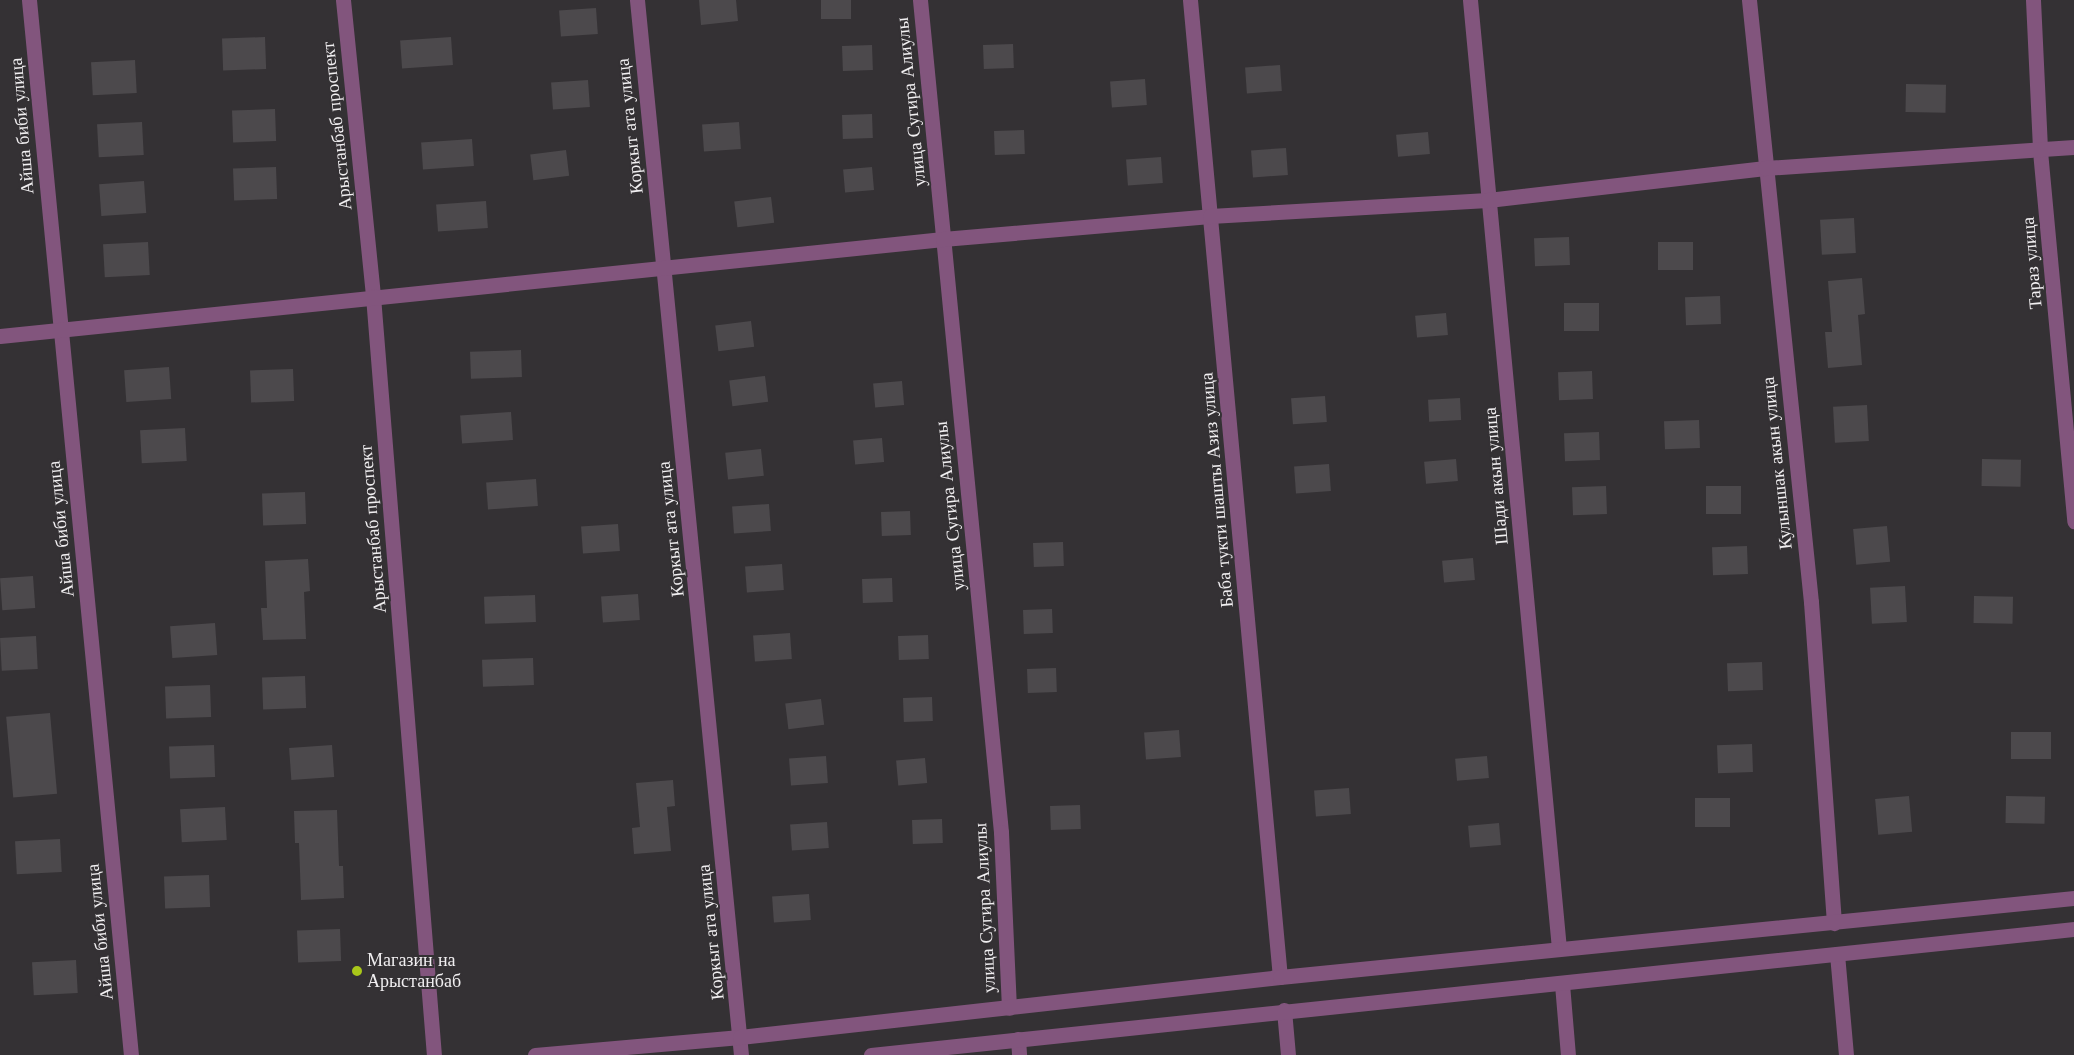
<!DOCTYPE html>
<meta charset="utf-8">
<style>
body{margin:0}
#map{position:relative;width:2074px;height:1055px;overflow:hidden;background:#343134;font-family:"Libre Baskerville",serif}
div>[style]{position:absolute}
.building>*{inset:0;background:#4c494c;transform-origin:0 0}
.minor>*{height:15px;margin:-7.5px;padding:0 7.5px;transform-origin:7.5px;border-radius:7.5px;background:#82557d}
.dots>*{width:14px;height:14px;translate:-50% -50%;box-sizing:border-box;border:2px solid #343134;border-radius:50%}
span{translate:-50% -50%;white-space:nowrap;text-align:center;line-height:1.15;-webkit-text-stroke:4px #343134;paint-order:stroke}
.street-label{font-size:18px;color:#f1eff1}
.poi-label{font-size:18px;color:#f1eff1}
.left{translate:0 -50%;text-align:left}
</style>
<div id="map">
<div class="building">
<i style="clip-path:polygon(699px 0,736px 0,738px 21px,701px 25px)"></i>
<i style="left:821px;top:0;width:30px;height:19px"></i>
<i style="left:596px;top:8px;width:26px;height:37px;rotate:86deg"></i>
<i style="left:265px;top:37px;width:32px;height:43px;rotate:88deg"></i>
<i style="left:451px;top:37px;width:28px;height:51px;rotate:86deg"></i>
<i style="left:1013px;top:44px;width:24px;height:30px;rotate:88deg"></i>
<i style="left:872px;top:45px;width:25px;height:30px;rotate:88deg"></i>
<i style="left:135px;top:60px;width:33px;height:44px;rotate:87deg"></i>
<i style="left:1280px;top:65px;width:26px;height:35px;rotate:86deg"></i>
<i style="left:1145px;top:79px;width:26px;height:35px;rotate:86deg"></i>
<i style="left:588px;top:80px;width:27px;height:37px;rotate:86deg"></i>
<i style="left:1906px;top:84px;width:40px;height:28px;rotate:1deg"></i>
<i style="left:275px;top:109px;width:32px;height:43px;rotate:88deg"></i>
<i style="left:872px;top:114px;width:24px;height:30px;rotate:88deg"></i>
<i style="left:142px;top:122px;width:33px;height:45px;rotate:87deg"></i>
<i style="left:739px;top:122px;width:27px;height:37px;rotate:86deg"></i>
<i style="left:1024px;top:130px;width:24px;height:30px;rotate:88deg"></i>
<i style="left:1428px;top:132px;width:22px;height:32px;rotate:85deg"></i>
<i style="left:472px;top:139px;width:27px;height:51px;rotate:86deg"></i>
<i style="left:1286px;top:148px;width:27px;height:35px;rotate:86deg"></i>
<i style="left:566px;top:150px;width:26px;height:36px;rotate:83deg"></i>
<i style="left:1161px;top:157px;width:26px;height:35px;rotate:86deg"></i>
<i style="left:276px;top:167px;width:32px;height:43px;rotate:88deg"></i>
<i style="left:872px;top:167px;width:23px;height:29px;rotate:85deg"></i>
<i style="left:144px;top:181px;width:32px;height:45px;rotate:86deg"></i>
<i style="left:771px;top:197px;width:26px;height:37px;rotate:83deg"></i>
<i style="left:486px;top:201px;width:27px;height:50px;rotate:86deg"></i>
<i style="left:1854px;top:218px;width:35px;height:34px;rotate:87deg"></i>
<i style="left:1569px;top:237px;width:28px;height:35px;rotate:88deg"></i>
<i style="left:148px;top:242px;width:33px;height:45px;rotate:87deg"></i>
<i style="left:1693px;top:242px;width:28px;height:35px;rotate:90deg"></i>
<i style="clip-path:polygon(1862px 278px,1865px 314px,1858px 315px,1862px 365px,1828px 368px,1825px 332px,1832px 332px,1828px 281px)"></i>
<i style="left:1720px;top:296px;width:28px;height:35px;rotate:88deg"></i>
<i style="left:1599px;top:303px;width:28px;height:35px;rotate:90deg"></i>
<i style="left:1446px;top:313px;width:22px;height:31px;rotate:85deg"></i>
<i style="left:751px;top:321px;width:26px;height:36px;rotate:83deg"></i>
<i style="left:521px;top:350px;width:27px;height:51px;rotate:88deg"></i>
<i style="left:169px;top:367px;width:32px;height:45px;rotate:86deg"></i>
<i style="left:293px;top:369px;width:32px;height:43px;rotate:88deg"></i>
<i style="left:1592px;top:371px;width:28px;height:34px;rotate:88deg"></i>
<i style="left:765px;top:376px;width:26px;height:36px;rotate:83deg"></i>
<i style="left:902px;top:381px;width:24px;height:29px;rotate:85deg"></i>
<i style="left:1325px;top:396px;width:26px;height:34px;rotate:86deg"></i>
<i style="left:1460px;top:398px;width:22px;height:32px;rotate:87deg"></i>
<i style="left:1867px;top:405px;width:36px;height:34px;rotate:87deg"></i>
<i style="left:511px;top:412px;width:28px;height:51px;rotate:86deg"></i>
<i style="left:1699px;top:420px;width:28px;height:35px;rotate:88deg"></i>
<i style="left:185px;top:428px;width:33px;height:45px;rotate:87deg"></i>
<i style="left:1599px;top:432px;width:28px;height:35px;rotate:88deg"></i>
<i style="left:882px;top:438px;width:24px;height:29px;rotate:85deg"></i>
<i style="left:761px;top:449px;width:27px;height:36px;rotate:84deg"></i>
<i style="left:1456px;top:459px;width:22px;height:32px;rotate:85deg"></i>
<i style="left:1982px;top:459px;width:39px;height:27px;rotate:1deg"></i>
<i style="left:1329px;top:464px;width:27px;height:35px;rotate:86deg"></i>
<i style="left:536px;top:479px;width:27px;height:50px;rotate:86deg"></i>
<i style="left:1606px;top:486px;width:28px;height:34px;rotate:88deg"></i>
<i style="left:1706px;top:486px;width:35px;height:28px"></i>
<i style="left:305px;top:492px;width:32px;height:43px;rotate:88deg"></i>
<i style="left:769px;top:504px;width:27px;height:37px;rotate:86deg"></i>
<i style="left:910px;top:511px;width:24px;height:29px;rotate:88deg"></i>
<i style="left:618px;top:524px;width:27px;height:37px;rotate:86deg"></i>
<i style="left:1887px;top:526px;width:36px;height:34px;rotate:85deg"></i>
<i style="left:1063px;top:542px;width:24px;height:30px;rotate:88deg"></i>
<i style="left:1747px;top:546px;width:28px;height:35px;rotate:88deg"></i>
<i style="left:1473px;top:558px;width:22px;height:31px;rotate:85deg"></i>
<i style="clip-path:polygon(308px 559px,310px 591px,304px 592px,306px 639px,263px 640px,261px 608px,267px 608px,265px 561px)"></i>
<i style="left:782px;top:564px;width:26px;height:37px;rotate:86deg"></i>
<i style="left:33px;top:576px;width:32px;height:33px;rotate:86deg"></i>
<i style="left:892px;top:578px;width:24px;height:30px;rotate:88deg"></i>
<i style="left:1905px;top:586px;width:36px;height:35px;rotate:87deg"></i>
<i style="left:638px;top:594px;width:26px;height:37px;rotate:86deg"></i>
<i style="left:535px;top:595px;width:27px;height:51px;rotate:88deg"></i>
<i style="left:1974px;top:596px;width:39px;height:27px;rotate:1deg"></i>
<i style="left:1052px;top:609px;width:24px;height:29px;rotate:88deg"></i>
<i style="left:215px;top:623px;width:32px;height:45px;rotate:86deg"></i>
<i style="left:790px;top:633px;width:26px;height:37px;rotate:86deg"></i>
<i style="left:928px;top:635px;width:24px;height:30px;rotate:88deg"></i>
<i style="left:36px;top:636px;width:33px;height:36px;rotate:87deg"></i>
<i style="left:533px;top:658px;width:27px;height:51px;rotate:88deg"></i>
<i style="left:1762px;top:662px;width:28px;height:35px;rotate:88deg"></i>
<i style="left:1056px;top:668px;width:24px;height:29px;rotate:88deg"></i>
<i style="left:305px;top:676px;width:32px;height:43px;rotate:88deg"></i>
<i style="left:210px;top:685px;width:32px;height:45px;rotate:88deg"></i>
<i style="left:932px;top:697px;width:24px;height:29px;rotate:88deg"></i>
<i style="left:821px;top:699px;width:26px;height:36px;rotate:83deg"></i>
<i style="left:50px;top:713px;width:81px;height:44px;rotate:85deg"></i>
<i style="left:1179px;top:730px;width:27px;height:35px;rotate:86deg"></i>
<i style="left:2011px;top:732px;width:40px;height:27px"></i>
<i style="left:1752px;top:744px;width:28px;height:35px;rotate:88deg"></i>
<i style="left:214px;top:745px;width:32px;height:45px;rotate:88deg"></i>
<i style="left:332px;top:745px;width:32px;height:43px;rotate:86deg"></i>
<i style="left:826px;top:756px;width:27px;height:37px;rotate:86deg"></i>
<i style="left:1487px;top:756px;width:22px;height:32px;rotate:85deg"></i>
<i style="left:925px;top:758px;width:25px;height:29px;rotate:85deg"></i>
<i style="clip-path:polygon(673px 780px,675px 806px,667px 807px,671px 851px,634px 854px,632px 828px,640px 827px,636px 783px)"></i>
<i style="left:1349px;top:788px;width:26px;height:35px;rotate:86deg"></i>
<i style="left:1909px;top:796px;width:36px;height:34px;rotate:85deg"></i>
<i style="left:2006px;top:796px;width:39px;height:27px;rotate:1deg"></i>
<i style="left:1695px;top:798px;width:35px;height:29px"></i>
<i style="left:1080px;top:805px;width:24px;height:30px;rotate:88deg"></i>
<i style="left:225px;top:807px;width:33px;height:45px;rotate:87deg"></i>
<i style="clip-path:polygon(337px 810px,339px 866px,343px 866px,344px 898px,301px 900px,299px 843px,295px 843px,294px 811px)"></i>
<i style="left:942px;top:819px;width:24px;height:30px;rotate:88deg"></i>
<i style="left:827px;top:822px;width:26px;height:37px;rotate:86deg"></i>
<i style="left:1499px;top:823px;width:22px;height:31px;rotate:85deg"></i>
<i style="left:60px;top:839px;width:33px;height:45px;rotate:87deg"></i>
<i style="left:209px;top:875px;width:32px;height:45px;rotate:88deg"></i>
<i style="left:809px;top:894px;width:26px;height:37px;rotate:86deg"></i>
<i style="left:340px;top:929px;width:32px;height:43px;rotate:88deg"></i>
<i style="left:76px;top:960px;width:33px;height:44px;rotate:87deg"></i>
</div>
<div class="minor">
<i style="left:29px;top:0;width:1060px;rotate:84.48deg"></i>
<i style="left:343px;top:0;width:298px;rotate:84.2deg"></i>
<i style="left:373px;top:296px;width:761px;rotate:85.41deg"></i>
<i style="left:637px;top:0;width:1060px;rotate:84.37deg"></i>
<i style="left:920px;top:0;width:836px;rotate:84.44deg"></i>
<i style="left:1001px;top:832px;width:176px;rotate:87.4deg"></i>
<i style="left:1190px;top:0;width:981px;rotate:84.74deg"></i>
<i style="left:1470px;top:0;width:953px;rotate:84.64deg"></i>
<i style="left:1749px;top:0;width:605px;rotate:84.12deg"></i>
<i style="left:1811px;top:602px;width:322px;rotate:85.9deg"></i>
<i style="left:2033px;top:0;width:151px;rotate:87.3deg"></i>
<i style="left:2040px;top:151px;width:372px;rotate:84.7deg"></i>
<i style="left:0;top:336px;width:948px;rotate:-5.87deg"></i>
<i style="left:943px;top:239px;width:268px;rotate:-4.9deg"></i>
<i style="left:1210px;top:216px;width:278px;rotate:-3.3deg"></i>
<i style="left:1488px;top:200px;width:279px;rotate:-6.6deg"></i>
<i style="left:1765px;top:168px;width:310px;rotate:-3.9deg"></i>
<i style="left:1837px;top:954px;width:101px;rotate:84.9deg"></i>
<i style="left:1562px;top:984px;width:71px;rotate:85.2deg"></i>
<i style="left:1284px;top:1010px;width:45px;rotate:84.9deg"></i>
<i style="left:1018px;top:1039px;width:16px;rotate:86deg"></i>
<i style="left:535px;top:1055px;width:206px;rotate:-5deg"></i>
<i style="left:740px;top:1037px;width:543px;rotate:-6.34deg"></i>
<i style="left:1280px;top:977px;width:798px;rotate:-5.68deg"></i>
<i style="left:871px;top:1055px;width:1210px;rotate:-5.98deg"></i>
</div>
<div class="dots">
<i style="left:357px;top:971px;background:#a9c71a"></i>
</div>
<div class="street-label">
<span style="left:911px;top:102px;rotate:-96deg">улица Сугира Алиулы</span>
<span style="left:22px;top:126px;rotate:-95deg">Айша биби улица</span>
<span style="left:337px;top:126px;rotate:-96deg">Арыстанбаб проспект</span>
<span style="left:630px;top:126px;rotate:-96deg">Коркыт ата улица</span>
<span style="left:2032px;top:263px;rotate:-95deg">Тараз улица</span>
<span style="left:1777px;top:463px;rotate:-96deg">Кулыншак акын улица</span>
<span style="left:1496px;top:476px;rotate:-95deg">Шади акын улица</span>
<span style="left:1217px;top:490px;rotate:-95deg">Баба тукти шашты Азиз улица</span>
<span style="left:950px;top:506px;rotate:-96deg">улица Сугира Алиулы</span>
<span style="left:61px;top:529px;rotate:-96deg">Айша биби улица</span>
<span style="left:373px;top:529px;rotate:-95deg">Арыстанбаб проспект</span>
<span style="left:671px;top:529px;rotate:-96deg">Коркыт ата улица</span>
<span style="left:985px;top:908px;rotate:-93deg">улица Сугира Алиулы</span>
<span style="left:100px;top:932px;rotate:-96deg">Айша биби улица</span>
<span style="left:711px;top:932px;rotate:-96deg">Коркыт ата улица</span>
</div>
<div class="poi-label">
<span class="left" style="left:367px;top:971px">Магазин на<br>Арыстанбаб</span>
</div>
</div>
